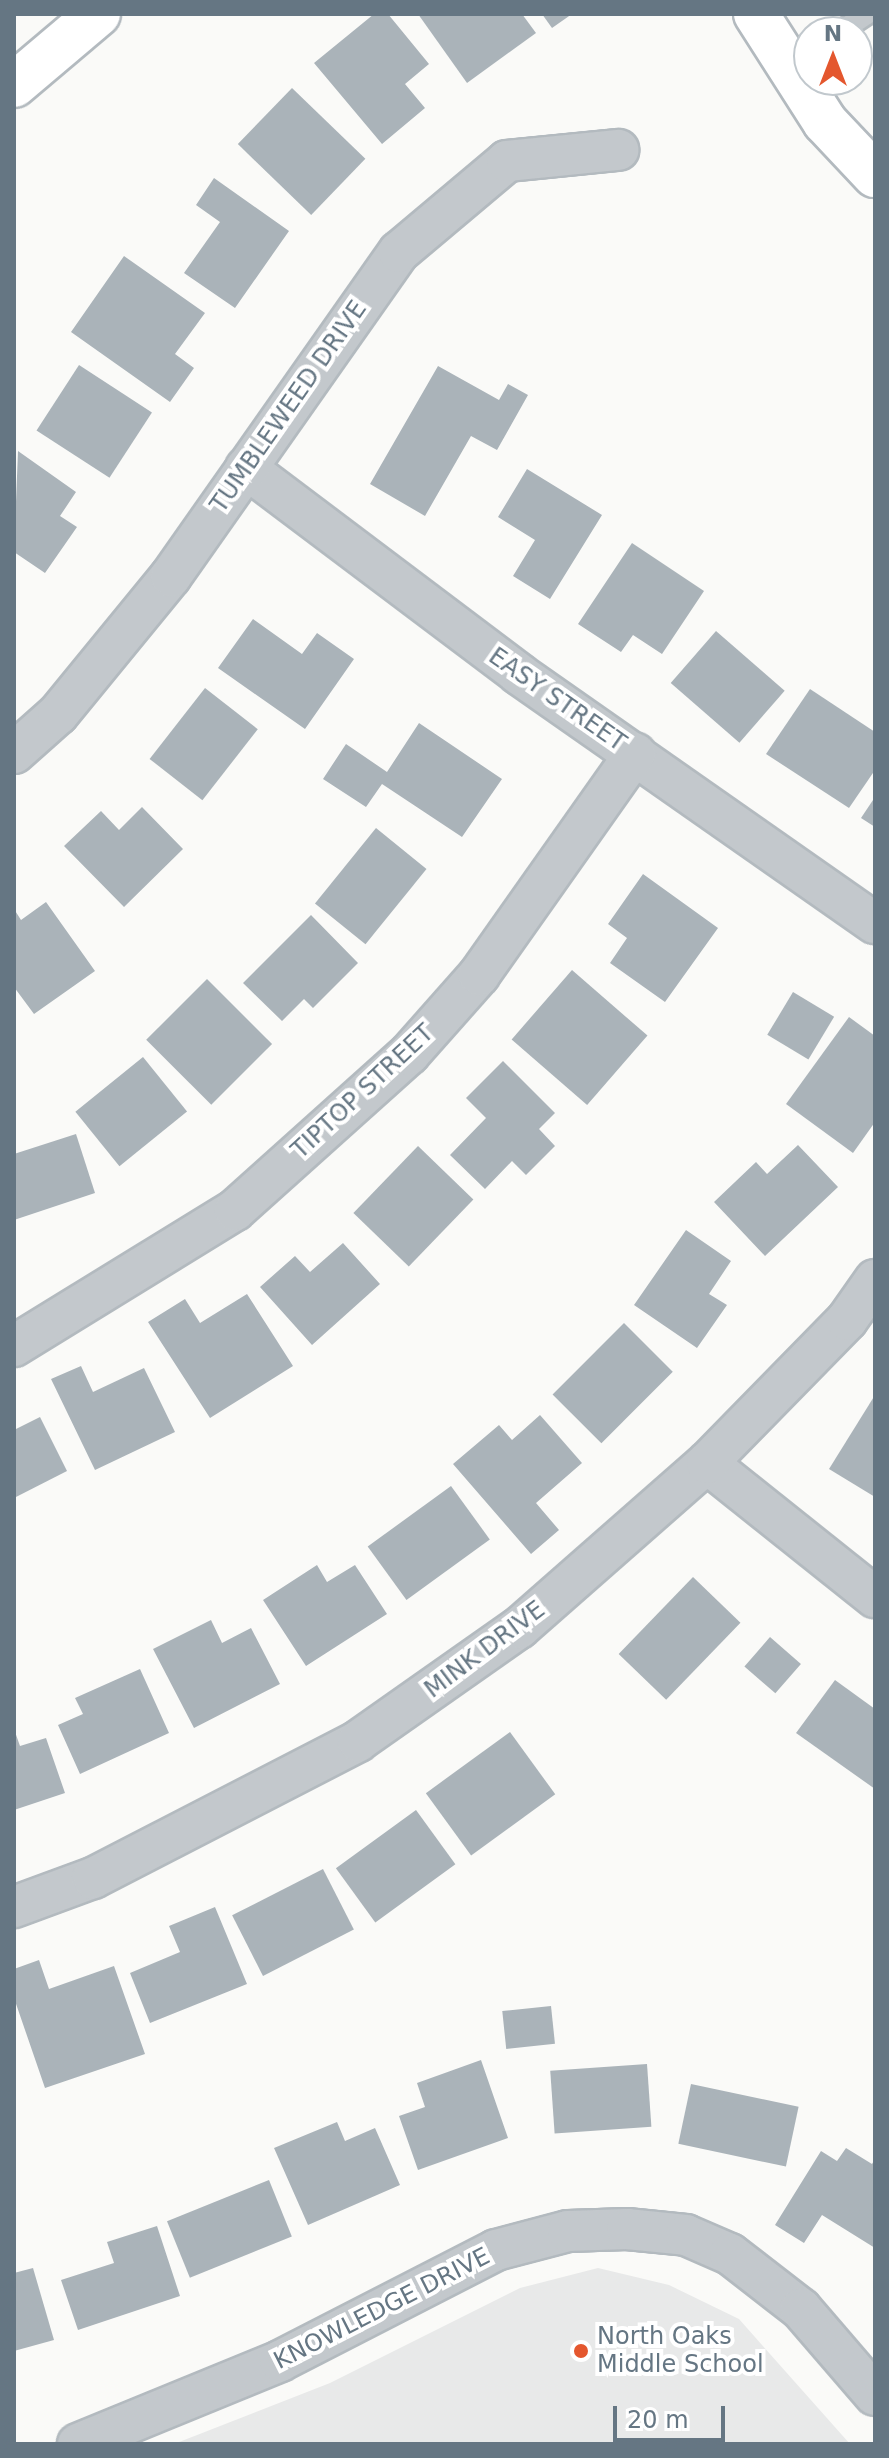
<!DOCTYPE html>
<style>
body{margin:0}
#map{position:relative;width:889px;height:2458px;overflow:hidden;background:#fafaf8;font-family:"DejaVu Sans",sans-serif}
div>[style]{position:absolute}
.built>*{inset:0;background:#e8e9e9}
.building>*{inset:0;background:#aab3b9;transform-origin:0 0}
.roads{filter:drop-shadow(2px 0 #b3babf) drop-shadow(-2px 0 #b3babf) drop-shadow(0 2px #b3babf) drop-shadow(0 -2px #b3babf)}
.lane>*{height:20px;margin:-10px;padding:0 10px;transform-origin:10px;border-radius:10px;background:#c3c8cc}
.street>*{height:40px;margin:-20px;padding:0 20px;transform-origin:20px;border-radius:20px;background:#c3c8cc}
.secondary>*{height:44px;margin:-22px;padding:0 22px;transform-origin:22px;border-radius:22px;background:#fff}
.dots>*{width:22px;height:22px;translate:-50% -50%;box-sizing:border-box;border:4px solid #fff;border-radius:50%}
span{translate:-50% -50%;white-space:nowrap;text-align:center;line-height:1.15;-webkit-text-stroke:8px #fff;paint-order:stroke}
.street-label{font-size:24px;color:#657683}
.poi-label{font-size:24px;color:#657683}
.left{translate:0 -50%;text-align:left}
.frame{position:absolute;inset:0;border:16px solid #657683;pointer-events:none}
.north{position:absolute;left:793px;top:16px;width:80px;height:80px;box-sizing:border-box;background:#fff;border:2px solid #c1c8cd;border-radius:50%;rotate:0deg;font-size:22px;font-weight:700;line-height:32px;text-align:center;color:#657683}
.north::after{content:'';display:block;margin:auto;width:28px;height:36px;background:#e4572e;clip-path:polygon(50% 0,100% 100%,50% 72%,0 100%)}
.scale{position:absolute;left:613px;top:2406px;width:112px;height:36px;box-sizing:border-box;border:4px solid #657683;border-top:0;padding-left:10px;font-size:24px;line-height:28px;white-space:nowrap;color:#657683;-webkit-text-stroke:6px #fff;paint-order:stroke}
</style>
<div id="map">
<div class="built">
<i style="clip-path:polygon(598px 2268px,669px 2285px,739px 2319px,850px 2444px,174px 2444px,330px 2383px,520px 2288px)"></i>
</div>
<div class="building">
<i style="clip-path:polygon(374px 14px,388px 14px,429px 64px,405px 84px,425px 108px,382px 144px,314px 63px)"></i>
<i style="clip-path:polygon(418px 14px,522px 14px,536px 33px,467px 83px)"></i>
<i style="clip-path:polygon(542px 14px,572px 14px,552px 28px)"></i>
<i style="left:292px;top:88px;width:102px;height:78px;rotate:44deg"></i>
<i style="clip-path:polygon(214px 178px,289px 231px,235px 308px,184px 273px,220px 222px,196px 205px)"></i>
<i style="clip-path:polygon(124px 256px,205px 313px,175px 354px,194px 368px,170px 402px,71px 332px)"></i>
<i style="left:79px;top:365px;width:87px;height:78px;rotate:33deg"></i>
<i style="clip-path:polygon(438px 366px,499px 400px,508px 384px,528px 395px,497px 450px,471px 436px,425px 516px,370px 484px)"></i>
<i style="clip-path:polygon(18px 451px,76px 492px,60px 516px,77px 527px,45px 573px,14px 552px)"></i>
<i style="clip-path:polygon(527px 469px,602px 515px,550px 599px,513px 576px,535px 540px,498px 517px)"></i>
<i style="clip-path:polygon(632px 543px,704px 591px,662px 654px,633px 635px,621px 652px,578px 624px)"></i>
<i style="clip-path:polygon(253px 619px,302px 654px,317px 633px,354px 659px,305px 729px,218px 668px)"></i>
<i style="left:716px;top:631px;width:91px;height:69px;rotate:41deg"></i>
<i style="left:205px;top:688px;width:67px;height:90px;rotate:38deg"></i>
<i style="clip-path:polygon(810px 689px,875px 732px,875px 770px,849px 808px,766px 754px)"></i>
<i style="clip-path:polygon(419px 723px,502px 779px,462px 837px,382px 784px,366px 807px,323px 779px,346px 744px,387px 772px)"></i>
<i style="clip-path:polygon(875px 797px,875px 827px,861px 818px)"></i>
<i style="clip-path:polygon(142px 807px,183px 849px,124px 907px,64px 846px,101px 811px,119px 830px)"></i>
<i style="left:376px;top:828px;width:65px;height:97px;rotate:39deg"></i>
<i style="clip-path:polygon(643px 874px,718px 928px,665px 1002px,610px 963px,627px 938px,608px 924px)"></i>
<i style="clip-path:polygon(46px 902px,95px 971px,34px 1014px,14px 987px,14px 909px,21px 920px)"></i>
<i style="clip-path:polygon(311px 915px,358px 963px,313px 1008px,304px 999px,282px 1021px,243px 983px)"></i>
<i style="left:572px;top:970px;width:100px;height:92px;rotate:41deg"></i>
<i style="left:207px;top:979px;width:92px;height:86px;rotate:45deg"></i>
<i style="left:793px;top:992px;width:48px;height:50px;rotate:31deg"></i>
<i style="clip-path:polygon(849px 1017px,875px 1036px,875px 1122px,853px 1153px,786px 1104px)"></i>
<i style="left:143px;top:1057px;width:70px;height:87px;rotate:51deg"></i>
<i style="clip-path:polygon(503px 1061px,555px 1113px,539px 1129px,555px 1146px,526px 1175px,512px 1161px,485px 1189px,450px 1155px,486px 1118px,466px 1098px)"></i>
<i style="clip-path:polygon(76px 1134px,95px 1193px,14px 1220px,14px 1154px)"></i>
<i style="clip-path:polygon(798px 1145px,838px 1187px,765px 1256px,714px 1202px,756px 1162px,767px 1174px)"></i>
<i style="left:418px;top:1146px;width:77px;height:93px;rotate:44deg"></i>
<i style="clip-path:polygon(686px 1230px,731px 1261px,709px 1294px,727px 1305px,697px 1348px,634px 1305px)"></i>
<i style="clip-path:polygon(343px 1243px,380px 1284px,312px 1345px,260px 1287px,295px 1256px,310px 1272px)"></i>
<i style="clip-path:polygon(247px 1294px,293px 1366px,210px 1418px,148px 1322px,185px 1299px,200px 1323px)"></i>
<i style="left:624px;top:1323px;width:69px;height:101px;rotate:45deg"></i>
<i style="clip-path:polygon(81px 1366px,93px 1392px,144px 1368px,175px 1432px,95px 1470px,51px 1379px)"></i>
<i style="clip-path:polygon(875px 1395px,875px 1497px,829px 1469px)"></i>
<i style="clip-path:polygon(540px 1415px,582px 1463px,536px 1503px,559px 1530px,531px 1554px,453px 1464px,499px 1425px,512px 1440px)"></i>
<i style="clip-path:polygon(40px 1417px,67px 1471px,14px 1498px,14px 1430px)"></i>
<i style="left:451px;top:1486px;width:66px;height:103px;rotate:54deg"></i>
<i style="clip-path:polygon(317px 1565px,327px 1582px,355px 1565px,387px 1614px,306px 1666px,263px 1600px)"></i>
<i style="left:693px;top:1577px;width:66px;height:107px;rotate:44deg"></i>
<i style="clip-path:polygon(211px 1620px,222px 1643px,251px 1628px,280px 1684px,194px 1728px,153px 1649px)"></i>
<i style="left:770px;top:1637px;width:41px;height:39px;rotate:41deg"></i>
<i style="clip-path:polygon(140px 1669px,169px 1733px,80px 1774px,58px 1725px,83px 1714px,75px 1698px)"></i>
<i style="clip-path:polygon(835px 1680px,875px 1709px,875px 1789px,796px 1733px)"></i>
<i style="clip-path:polygon(14px 1729px,20px 1746px,46px 1738px,65px 1793px,14px 1810px)"></i>
<i style="left:510px;top:1732px;width:77px;height:104px;rotate:54deg"></i>
<i style="left:416px;top:1810px;width:67px;height:99px;rotate:54deg"></i>
<i style="left:323px;top:1869px;width:68px;height:102px;rotate:63deg"></i>
<i style="clip-path:polygon(215px 1907px,247px 1984px,150px 2023px,130px 1973px,180px 1952px,169px 1926px)"></i>
<i style="clip-path:polygon(39px 1960px,49px 1989px,114px 1966px,145px 2054px,45px 2088px,14px 1998px,14px 1969px)"></i>
<i style="left:551px;top:2006px;width:38px;height:49px;rotate:84deg"></i>
<i style="clip-path:polygon(481px 2060px,508px 2138px,418px 2170px,399px 2116px,425px 2107px,417px 2083px)"></i>
<i style="left:647px;top:2064px;width:63px;height:97px;rotate:86deg"></i>
<i style="left:691px;top:2084px;width:110px;height:61px;rotate:12deg"></i>
<i style="clip-path:polygon(337px 2122px,345px 2141px,375px 2128px,400px 2185px,308px 2225px,274px 2148px)"></i>
<i style="clip-path:polygon(846px 2148px,872px 2164px,875px 2159px,875px 2248px,822px 2215px,804px 2243px,775px 2225px,821px 2151px,837px 2161px)"></i>
<i style="left:269px;top:2180px;width:61px;height:110px;rotate:68deg"></i>
<i style="clip-path:polygon(157px 2226px,180px 2296px,78px 2330px,61px 2280px,114px 2263px,107px 2242px)"></i>
<i style="clip-path:polygon(33px 2268px,54px 2340px,14px 2351px,14px 2273px)"></i>
</div>
<div class="roads">
<div class="lane">
<i style="left:840px;top:32px;width:32px;rotate:-34deg"></i>
</div>
<div class="street">
<i style="left:246px;top:468px;width:342px;rotate:37deg"></i>
<i style="left:519px;top:674px;width:434px;rotate:35deg"></i>
<i style="left:14px;top:753px;width:59px;rotate:-41.6deg"></i>
<i style="left:58px;top:714px;width:178px;rotate:-50.7deg"></i>
<i style="left:171px;top:576px;width:396px;rotate:-54.9deg"></i>
<i style="left:399px;top:252px;width:141px;rotate:-40.1deg"></i>
<i style="left:507px;top:161px;width:112px;rotate:-5.7deg"></i>
<i style="left:14px;top:1346px;width:259px;rotate:-31.6deg"></i>
<i style="left:235px;top:1210px;width:234px;rotate:-41.9deg"></i>
<i style="left:409px;top:1054px;width:106px;rotate:-48.5deg"></i>
<i style="left:479px;top:975px;width:271px;rotate:-54.8deg"></i>
<i style="left:707px;top:1463px;width:215px;rotate:38.6deg"></i>
<i style="left:14px;top:1907px;width:84px;rotate:-20.2deg"></i>
<i style="left:93px;top:1878px;width:298px;rotate:-27.3deg"></i>
<i style="left:358px;top:1741px;width:197px;rotate:-35.1deg"></i>
<i style="left:519px;top:1628px;width:250px;rotate:-41.3deg"></i>
<i style="left:707px;top:1463px;width:200px;rotate:-45.6deg"></i>
<i style="left:847px;top:1320px;width:49px;rotate:-55deg"></i>
<i style="left:78px;top:2444px;width:218px;rotate:-22.3deg"></i>
<i style="left:280px;top:2361px;width:243px;rotate:-27.2deg"></i>
<i style="left:496px;top:2250px;width:74px;rotate:-14.8deg"></i>
<i style="left:568px;top:2231px;width:59px;rotate:-1.9deg"></i>
<i style="left:627px;top:2229px;width:59px;rotate:5.8deg"></i>
<i style="left:686px;top:2235px;width:48px;rotate:23.4deg"></i>
<i style="left:730px;top:2254px;width:90px;rotate:37.8deg"></i>
<i style="left:801px;top:2309px;width:113px;rotate:49.3deg"></i>
</div>
<div class="secondary">
<i style="left:756px;top:14px;width:128px;rotate:57.4deg"></i>
<i style="left:825px;top:122px;width:73px;rotate:46.7deg"></i>
<i style="left:14px;top:85px;width:110px;rotate:-40.2deg"></i>
</div>
</div>
<div class="dots">
<i style="left:581px;top:2351px;background:#e4572e"></i>
</div>
<div class="street-label">
<span style="left:289px;top:407px;rotate:-55deg">TUMBLEWEED DRIVE</span>
<span style="left:557px;top:700px;rotate:35deg">EASY STREET</span>
<span style="left:363px;top:1092px;rotate:-43deg">TIPTOP STREET</span>
<span style="left:485px;top:1650px;rotate:-37deg">MINK DRIVE</span>
<span style="left:382px;top:2309px;rotate:-27deg">KNOWLEDGE DRIVE</span>
</div>
<div class="poi-label">
<span class="left" style="left:597px;top:2351px">North Oaks<br>Middle School</span>
</div>
<div class="frame"></div>
<div class="north">N</div>
<div class="scale">20 m</div>
</div>
